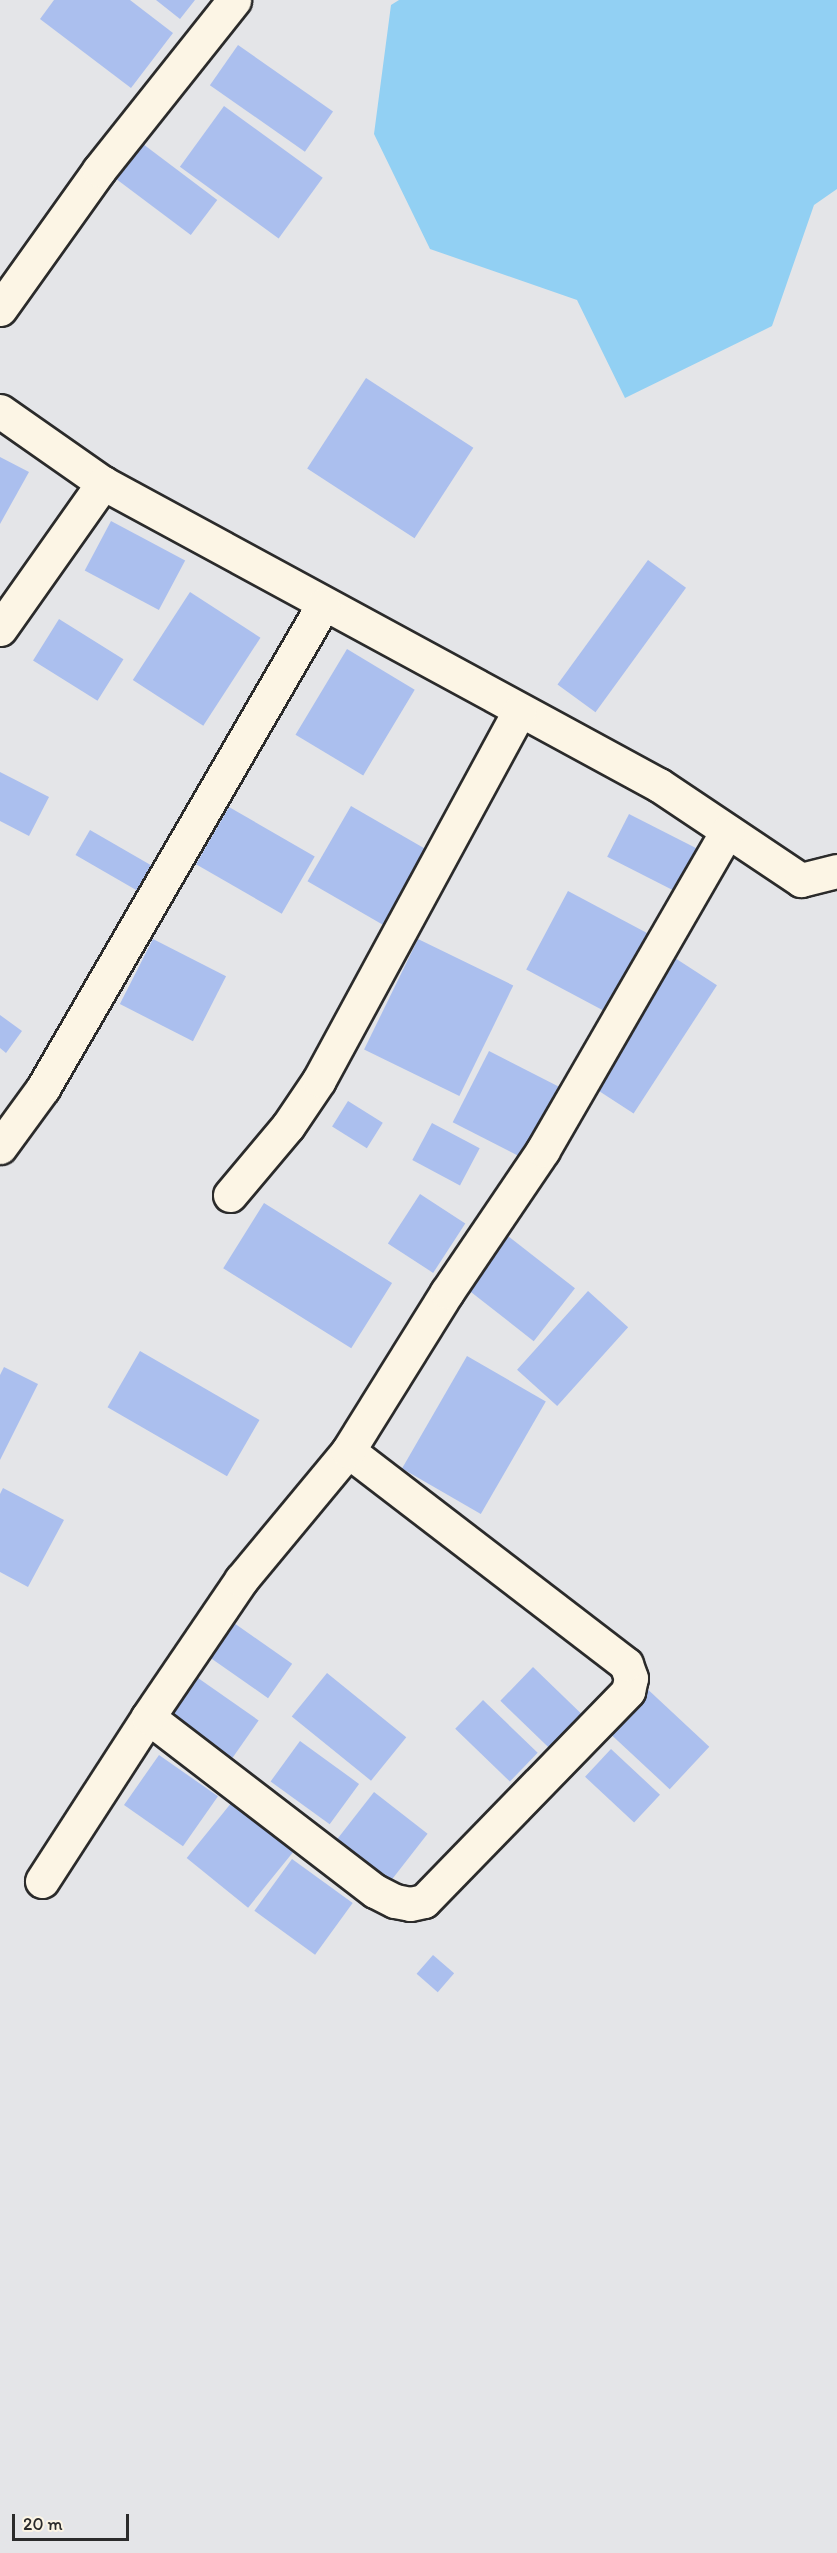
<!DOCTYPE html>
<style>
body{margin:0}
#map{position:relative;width:837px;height:2553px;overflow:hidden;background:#e4e5e8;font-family:Itim,sans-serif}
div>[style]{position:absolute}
.water>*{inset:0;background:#92d0f3}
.building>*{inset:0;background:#abbfee;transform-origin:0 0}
.roads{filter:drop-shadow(2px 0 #2b2b2b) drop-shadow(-2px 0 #2b2b2b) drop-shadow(0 2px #2b2b2b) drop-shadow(0 -2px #2b2b2b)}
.minor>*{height:33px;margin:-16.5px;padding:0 16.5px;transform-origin:16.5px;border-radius:16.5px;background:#fcf5e5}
span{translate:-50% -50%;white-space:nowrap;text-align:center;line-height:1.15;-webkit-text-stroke:4.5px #fcf5e5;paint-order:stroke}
.scale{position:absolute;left:12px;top:2514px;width:117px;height:27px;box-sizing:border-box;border:3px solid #2b2b2b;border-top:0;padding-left:8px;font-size:18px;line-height:21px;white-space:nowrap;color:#2b2b2b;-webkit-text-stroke:4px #fcf5e5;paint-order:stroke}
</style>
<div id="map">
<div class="water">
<i style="clip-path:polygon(399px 0,837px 0,837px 189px,814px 205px,772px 326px,625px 398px,577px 300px,430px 249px,374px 134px,391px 5px)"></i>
</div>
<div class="building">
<i style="clip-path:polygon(54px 0,130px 0,173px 33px,131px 88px,40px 19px)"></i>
<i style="clip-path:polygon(156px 0,195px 0,180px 19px)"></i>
<i style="left:238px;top:45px;width:116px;height:49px;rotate:35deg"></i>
<i style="left:224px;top:106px;width:122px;height:75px;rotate:36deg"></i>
<i style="left:139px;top:141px;width:98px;height:44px;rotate:37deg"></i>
<i style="left:366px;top:378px;width:128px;height:108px;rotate:33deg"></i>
<i style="clip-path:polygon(0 457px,29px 472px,0 524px)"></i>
<i style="left:111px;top:521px;width:84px;height:56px;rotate:28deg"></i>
<i style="left:648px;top:560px;width:47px;height:154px;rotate:36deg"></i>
<i style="left:190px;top:592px;width:84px;height:105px;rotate:33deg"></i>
<i style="left:59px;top:619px;width:76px;height:49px;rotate:32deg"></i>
<i style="left:347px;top:649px;width:79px;height:100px;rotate:31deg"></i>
<i style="clip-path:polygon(0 772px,49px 797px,29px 836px,0 821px)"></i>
<i style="left:351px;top:806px;width:91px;height:87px;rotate:30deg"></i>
<i style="left:229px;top:807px;width:99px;height:66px;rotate:30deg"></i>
<i style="left:629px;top:814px;width:80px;height:48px;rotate:27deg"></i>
<i style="left:90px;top:830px;width:73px;height:29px;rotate:30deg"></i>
<i style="left:568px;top:891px;width:90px;height:89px;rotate:28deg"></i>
<i style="left:153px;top:939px;width:82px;height:73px;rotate:27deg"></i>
<i style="left:418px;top:939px;width:106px;height:123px;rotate:26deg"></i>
<i style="left:675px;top:958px;width:50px;height:153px;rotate:33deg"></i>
<i style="clip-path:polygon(0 1015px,22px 1031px,6px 1053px,0 1048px)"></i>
<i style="left:489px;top:1051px;width:78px;height:80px;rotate:27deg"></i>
<i style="left:348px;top:1101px;width:41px;height:30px;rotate:32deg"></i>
<i style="left:432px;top:1123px;width:54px;height:42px;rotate:28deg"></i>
<i style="left:420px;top:1194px;width:54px;height:59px;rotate:33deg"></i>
<i style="left:264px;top:1203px;width:151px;height:77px;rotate:32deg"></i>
<i style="left:508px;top:1236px;width:85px;height:67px;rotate:38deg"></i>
<i style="left:588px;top:1291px;width:54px;height:106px;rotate:42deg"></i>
<i style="left:140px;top:1351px;width:138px;height:65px;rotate:30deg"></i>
<i style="left:467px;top:1356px;width:91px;height:130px;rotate:30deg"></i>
<i style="clip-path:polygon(4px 1367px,38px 1384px,0 1460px,0 1375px)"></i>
<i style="clip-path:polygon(3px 1488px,64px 1520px,28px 1587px,0 1572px,0 1494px)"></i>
<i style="left:234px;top:1623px;width:71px;height:42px;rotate:35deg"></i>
<i style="left:533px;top:1667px;width:69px;height:47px;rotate:44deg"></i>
<i style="left:327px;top:1673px;width:102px;height:56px;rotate:39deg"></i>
<i style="left:198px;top:1678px;width:74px;height:46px;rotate:35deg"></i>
<i style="left:642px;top:1684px;width:92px;height:58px;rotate:43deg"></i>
<i style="left:483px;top:1700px;width:76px;height:40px;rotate:44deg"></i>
<i style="left:300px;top:1741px;width:73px;height:50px;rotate:36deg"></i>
<i style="left:611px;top:1749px;width:67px;height:38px;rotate:43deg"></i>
<i style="left:159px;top:1755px;width:72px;height:61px;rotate:35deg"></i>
<i style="left:374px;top:1792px;width:68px;height:64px;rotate:38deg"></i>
<i style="left:232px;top:1802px;width:79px;height:72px;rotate:39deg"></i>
<i style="left:292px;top:1859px;width:75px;height:64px;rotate:36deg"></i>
<i style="left:433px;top:1955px;width:28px;height:25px;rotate:41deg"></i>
</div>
<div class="roads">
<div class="minor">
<i style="left:0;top:309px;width:171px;rotate:-54.5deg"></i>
<i style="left:99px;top:170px;width:217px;rotate:-51.5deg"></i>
<i style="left:0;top:411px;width:126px;rotate:35deg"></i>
<i style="left:103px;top:483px;width:633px;rotate:28.51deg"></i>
<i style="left:659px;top:785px;width:171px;rotate:33.8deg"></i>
<i style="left:801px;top:880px;width:37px;rotate:-14deg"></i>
<i style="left:0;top:629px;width:179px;rotate:-54.8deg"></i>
<i style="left:0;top:1147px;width:73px;rotate:-53.9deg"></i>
<i style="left:43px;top:1088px;width:558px;rotate:-59.9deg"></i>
<i style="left:230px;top:1195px;width:90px;rotate:-50deg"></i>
<i style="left:288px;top:1126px;width:55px;rotate:-56deg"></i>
<i style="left:319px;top:1080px;width:420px;rotate:-61.5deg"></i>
<i style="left:148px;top:1717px;width:286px;rotate:37.5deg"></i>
<i style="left:375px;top:1891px;width:22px;rotate:27deg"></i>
<i style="left:395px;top:1901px;width:15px;rotate:11deg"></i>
<i style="left:410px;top:1904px;width:14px;rotate:-12deg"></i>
<i style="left:424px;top:1901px;width:293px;rotate:-45.8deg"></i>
<i style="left:628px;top:1691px;width:13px;rotate:-77deg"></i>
<i style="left:631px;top:1678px;width:15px;rotate:-110deg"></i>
<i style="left:626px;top:1664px;width:350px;rotate:-142.5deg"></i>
<i style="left:42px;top:1881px;width:195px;rotate:-57.1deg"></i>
<i style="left:148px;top:1717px;width:166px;rotate:-55.8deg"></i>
<i style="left:241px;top:1580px;width:168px;rotate:-50.3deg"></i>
<i style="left:348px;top:1451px;width:187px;rotate:-58.1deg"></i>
<i style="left:447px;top:1292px;width:171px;rotate:-55.9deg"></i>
<i style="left:543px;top:1150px;width:368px;rotate:-60deg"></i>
</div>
</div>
<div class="scale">20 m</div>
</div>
